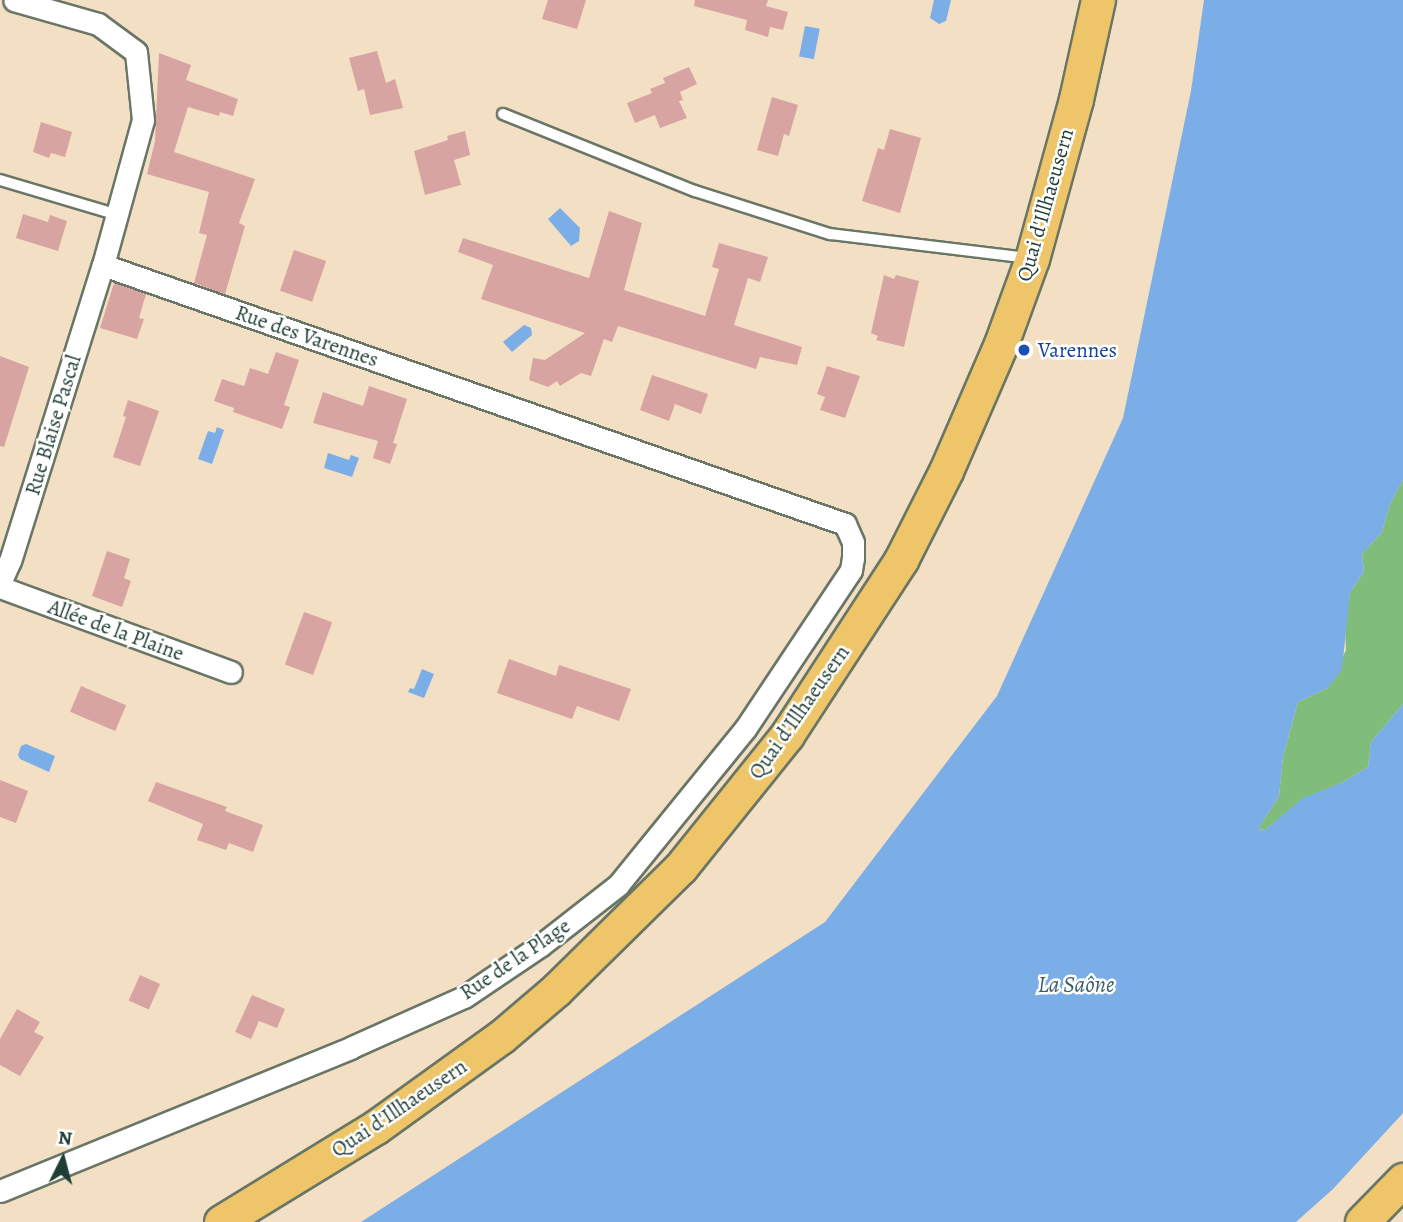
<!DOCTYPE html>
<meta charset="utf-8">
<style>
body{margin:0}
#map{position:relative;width:1403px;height:1222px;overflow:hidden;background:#f3dfc3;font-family:Alegreya,serif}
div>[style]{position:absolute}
.forest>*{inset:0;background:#80bc7a}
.water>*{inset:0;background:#7bade7;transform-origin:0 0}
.building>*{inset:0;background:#d8a4a2;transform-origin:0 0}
.roads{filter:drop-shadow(2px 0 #697666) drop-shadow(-2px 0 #697666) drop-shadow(0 2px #697666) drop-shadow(0 -2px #697666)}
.service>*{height:10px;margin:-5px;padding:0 5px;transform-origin:5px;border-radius:5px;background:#fff}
.minor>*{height:21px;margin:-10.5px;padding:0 10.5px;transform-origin:10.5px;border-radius:10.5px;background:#fff}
.primary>*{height:33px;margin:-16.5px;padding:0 16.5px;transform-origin:16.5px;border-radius:16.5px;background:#eec569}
.dots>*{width:19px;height:19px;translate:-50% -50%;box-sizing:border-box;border:4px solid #fff;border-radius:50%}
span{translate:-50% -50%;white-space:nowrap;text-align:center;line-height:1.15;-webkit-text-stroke:5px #fff;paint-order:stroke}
.street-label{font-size:21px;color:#1f3d34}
.transit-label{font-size:21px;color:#164399}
.left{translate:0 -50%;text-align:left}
.water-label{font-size:23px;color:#3b5f6a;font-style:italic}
.north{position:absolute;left:28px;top:1124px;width:70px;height:70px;-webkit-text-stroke:5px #fff;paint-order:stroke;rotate:6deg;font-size:19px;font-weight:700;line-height:28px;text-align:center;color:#1f3d34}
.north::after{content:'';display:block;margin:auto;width:24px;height:32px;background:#1f3d34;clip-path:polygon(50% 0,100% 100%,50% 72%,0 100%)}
</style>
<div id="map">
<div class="forest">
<i style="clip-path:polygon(1403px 480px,1403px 704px,1371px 742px,1368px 767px,1343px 782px,1303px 799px,1265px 830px,1258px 829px,1279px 796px,1283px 757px,1298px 702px,1328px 688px,1346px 650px,1345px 626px,1350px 593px,1364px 571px,1362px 554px,1382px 532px,1390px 504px)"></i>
</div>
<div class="water">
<i style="clip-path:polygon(934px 0,951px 0,946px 21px,939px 24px,930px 18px)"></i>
<i style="clip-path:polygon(1204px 0,1403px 0,1403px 480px,1390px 504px,1382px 532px,1362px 554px,1364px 571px,1350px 593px,1342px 669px,1328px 688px,1298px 702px,1283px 757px,1279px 796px,1258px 829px,1265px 830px,1303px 798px,1343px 782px,1368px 767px,1371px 742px,1403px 704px,1403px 1113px,1333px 1189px,1296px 1222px,361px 1222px,825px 922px,997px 696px,1123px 418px,1191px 91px)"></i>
<i style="left:805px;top:26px;width:15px;height:31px;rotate:11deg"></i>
<i style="clip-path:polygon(560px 208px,580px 228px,579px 241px,571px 246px,548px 219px)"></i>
<i style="clip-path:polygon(524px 325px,531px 328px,532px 335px,512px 352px,503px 342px)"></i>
<i style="clip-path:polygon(217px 427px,224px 430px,212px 464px,198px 459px,208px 431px,215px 433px)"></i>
<i style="clip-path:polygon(328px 453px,349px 460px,351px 455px,359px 458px,352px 477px,324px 468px)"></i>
<i style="clip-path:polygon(422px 669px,434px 674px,424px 698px,408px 692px,410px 688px,414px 689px)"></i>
<i style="clip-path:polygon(26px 744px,55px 756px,49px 772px,20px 759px,18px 755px,21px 746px)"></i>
</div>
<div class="building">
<i style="clip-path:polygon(548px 0,586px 0,577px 29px,542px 19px)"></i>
<i style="clip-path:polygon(695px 0,768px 0,766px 6px,788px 12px,783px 30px,770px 27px,768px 37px,745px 30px,747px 20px,694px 6px)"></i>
<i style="clip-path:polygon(377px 51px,386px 83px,395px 79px,403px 108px,370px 115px,364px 89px,358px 91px,349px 58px)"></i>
<i style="clip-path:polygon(159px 53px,191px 65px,186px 80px,238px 99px,233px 116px,220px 112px,219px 116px,188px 107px,174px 152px,255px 179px,239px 223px,245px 226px,225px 294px,194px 283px,207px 235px,199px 233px,209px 192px,147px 174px,155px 141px)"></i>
<i style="clip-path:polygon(689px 67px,697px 84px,680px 92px,683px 100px,679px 101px,687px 118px,660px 128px,655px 115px,635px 123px,627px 103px,652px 93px,650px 89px,665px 83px,663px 78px)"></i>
<i style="clip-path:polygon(772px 97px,798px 105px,789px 136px,784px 134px,778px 156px,757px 150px)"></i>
<i style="clip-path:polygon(41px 122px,72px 132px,65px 157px,51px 153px,49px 158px,33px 152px)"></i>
<i style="clip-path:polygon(890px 129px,921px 138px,900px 213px,862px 201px,878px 148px,884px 150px)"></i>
<i style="clip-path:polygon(465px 131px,470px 155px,454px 160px,461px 185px,425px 195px,414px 151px,448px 140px,447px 136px)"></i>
<i style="clip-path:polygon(609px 211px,642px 223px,624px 290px,705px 316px,719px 269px,712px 267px,719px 243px,768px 257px,760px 282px,748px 278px,734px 325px,802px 347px,797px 365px,760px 357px,756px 369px,618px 326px,612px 342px,604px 339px,591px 376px,581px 373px,560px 386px,557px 381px,548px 387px,529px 380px,533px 358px,545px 360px,585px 333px,481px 299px,493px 265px,458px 252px,463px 238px,589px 278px)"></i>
<i style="clip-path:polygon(23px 214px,48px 222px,50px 215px,67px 221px,58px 251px,16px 238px)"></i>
<i style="left:294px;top:250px;width:34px;height:43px;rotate:19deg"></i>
<i style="clip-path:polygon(884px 275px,894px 279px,896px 275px,919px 281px,904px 347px,876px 340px,878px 336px,871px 333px)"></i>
<i style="clip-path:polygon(114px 283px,146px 294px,139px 318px,144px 319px,137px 339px,100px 328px)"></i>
<i style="clip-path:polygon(276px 352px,299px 360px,284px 405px,290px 407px,282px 429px,233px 412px,234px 408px,214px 401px,222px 379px,244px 386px,250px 368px,268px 374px)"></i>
<i style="clip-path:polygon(0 356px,29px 367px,4px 447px,0 446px)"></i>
<i style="clip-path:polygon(827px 366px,860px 376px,845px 418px,820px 410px,825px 397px,817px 394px)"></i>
<i style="clip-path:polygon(652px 375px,708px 394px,701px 414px,675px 404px,669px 421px,640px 410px)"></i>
<i style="clip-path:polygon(369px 386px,407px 399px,393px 443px,397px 444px,390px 464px,373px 458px,378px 441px,313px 423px,323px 392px,363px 406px)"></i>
<i style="clip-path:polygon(128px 400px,159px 411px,140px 466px,113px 457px,126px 417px,123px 416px)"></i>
<i style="clip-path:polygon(107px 551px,130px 559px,124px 578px,131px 581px,122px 607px,92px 596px)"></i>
<i style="left:304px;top:612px;width:30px;height:56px;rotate:20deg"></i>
<i style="clip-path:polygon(509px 659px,556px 676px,559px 665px,631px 689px,619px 721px,577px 706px,572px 719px,497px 693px)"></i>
<i style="left:81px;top:686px;width:49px;height:28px;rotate:23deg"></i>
<i style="clip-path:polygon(0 780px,28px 791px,16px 823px,0 817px)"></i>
<i style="clip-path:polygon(156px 782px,227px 807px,225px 811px,263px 825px,253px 852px,229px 843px,226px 850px,197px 840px,203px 824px,148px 801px)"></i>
<i style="left:140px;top:975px;width:22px;height:28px;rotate:24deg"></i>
<i style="clip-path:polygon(252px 995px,285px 1009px,277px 1028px,259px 1021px,251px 1039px,235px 1032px)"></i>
<i style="clip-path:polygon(17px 1009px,40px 1022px,34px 1032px,44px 1037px,20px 1076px,0 1065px,0 1039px)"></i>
</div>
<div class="roads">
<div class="service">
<i style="left:503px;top:114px;width:207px;rotate:21.9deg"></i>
<i style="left:695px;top:191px;width:142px;rotate:17.7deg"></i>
<i style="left:830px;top:234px;width:198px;rotate:6.9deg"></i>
<i style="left:0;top:180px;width:123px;rotate:16.5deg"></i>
</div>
<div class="minor">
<i style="left:0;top:583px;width:24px;rotate:-66deg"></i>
<i style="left:10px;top:561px;width:310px;rotate:-72.6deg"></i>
<i style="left:0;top:587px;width:246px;rotate:20.2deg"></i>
<i style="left:0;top:1191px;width:380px;rotate:-22.2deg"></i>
<i style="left:352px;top:1047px;width:123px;rotate:-24.1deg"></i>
<i style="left:464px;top:997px;width:93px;rotate:-34deg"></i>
<i style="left:541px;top:945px;width:98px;rotate:-37.9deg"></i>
<i style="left:618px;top:885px;width:201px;rotate:-50.9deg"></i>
<i style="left:745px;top:729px;width:191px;rotate:-56.3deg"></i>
<i style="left:851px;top:570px;width:12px;rotate:-81deg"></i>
<i style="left:853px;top:558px;width:16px;rotate:-90deg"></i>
<i style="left:853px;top:542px;width:20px;rotate:-114deg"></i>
<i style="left:845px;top:524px;width:786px;rotate:-160.76deg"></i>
<i style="left:103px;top:265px;width:150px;rotate:-74.6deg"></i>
<i style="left:143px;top:120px;width:68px;rotate:-95.9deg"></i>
<i style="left:136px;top:52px;width:47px;rotate:-143.6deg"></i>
<i style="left:98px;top:24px;width:87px;rotate:-164.1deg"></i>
</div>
<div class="primary">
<i style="left:221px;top:1222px;width:182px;rotate:-31.5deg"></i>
<i style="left:376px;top:1127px;width:154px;rotate:-35.8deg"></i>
<i style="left:501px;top:1037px;width:72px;rotate:-40.5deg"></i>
<i style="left:556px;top:990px;width:175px;rotate:-44.5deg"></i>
<i style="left:681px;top:867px;width:169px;rotate:-51.2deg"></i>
<i style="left:787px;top:735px;width:209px;rotate:-56.9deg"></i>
<i style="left:901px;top:560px;width:100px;rotate:-63.2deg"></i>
<i style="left:946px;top:471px;width:138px;rotate:-66.6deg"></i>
<i style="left:1001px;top:344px;width:90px;rotate:-70deg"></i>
<i style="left:1032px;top:259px;width:166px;rotate:-74.6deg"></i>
<i style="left:1076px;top:99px;width:101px;rotate:-77.5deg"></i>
<i style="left:1362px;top:1222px;width:59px;rotate:-45.7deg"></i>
</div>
</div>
<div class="dots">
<i style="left:1024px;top:350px;background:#1a4fb4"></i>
</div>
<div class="street-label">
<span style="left:1045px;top:205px;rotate:-74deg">Quai d'Illhaeusern</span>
<span style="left:307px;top:336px;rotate:19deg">Rue des Varennes</span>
<span style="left:53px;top:425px;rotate:-73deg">Rue Blaise Pascal</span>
<span style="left:116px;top:630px;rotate:20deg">Allée de la Plaine</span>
<span style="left:799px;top:712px;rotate:-55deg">Quai d'Illhaeusern</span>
<span style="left:515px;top:959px;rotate:-34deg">Rue de la Plage</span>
<span style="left:399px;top:1108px;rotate:-34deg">Quai d'Illhaeusern</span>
</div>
<div class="transit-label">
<span class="left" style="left:1038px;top:350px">Varennes</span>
</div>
<div class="water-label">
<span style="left:1076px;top:985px">La Saône</span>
</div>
<div class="north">N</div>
</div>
